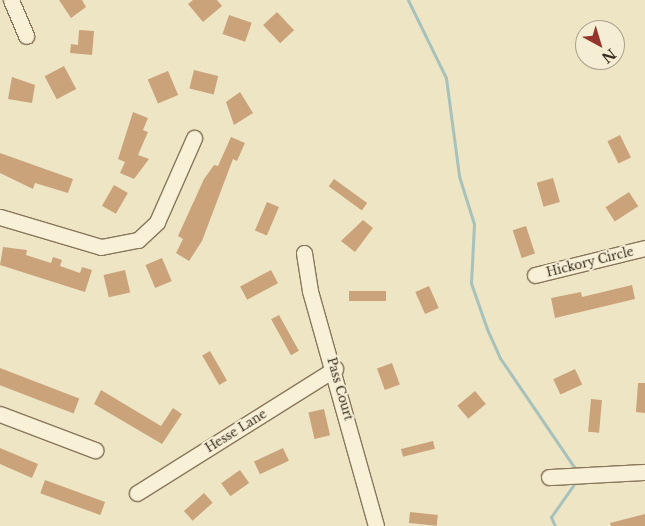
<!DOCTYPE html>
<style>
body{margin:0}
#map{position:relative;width:645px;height:526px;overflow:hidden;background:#eee5c5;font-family:"Libre Baskerville",serif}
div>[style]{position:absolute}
.stream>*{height:3px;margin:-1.5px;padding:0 1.5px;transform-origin:1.5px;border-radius:1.5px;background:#a7c1bb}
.building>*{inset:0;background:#cba37b;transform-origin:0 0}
.roads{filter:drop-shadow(1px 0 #88775b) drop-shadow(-1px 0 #88775b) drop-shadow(0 1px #88775b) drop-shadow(0 -1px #88775b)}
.minor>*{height:15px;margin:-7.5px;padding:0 7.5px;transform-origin:7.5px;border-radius:7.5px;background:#f8f1d8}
span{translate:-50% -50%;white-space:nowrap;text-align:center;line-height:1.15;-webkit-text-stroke:4px #f5eed4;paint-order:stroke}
.street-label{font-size:12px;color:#392e1f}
.north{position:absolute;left:575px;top:20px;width:50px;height:50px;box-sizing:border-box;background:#f5eed4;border:1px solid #aaa18c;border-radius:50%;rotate:141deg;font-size:14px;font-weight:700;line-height:20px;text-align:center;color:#392e1f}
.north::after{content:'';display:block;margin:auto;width:18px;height:22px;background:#96342c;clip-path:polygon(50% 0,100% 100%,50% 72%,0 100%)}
</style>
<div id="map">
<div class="stream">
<i style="left:408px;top:0;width:87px;rotate:64deg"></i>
<i style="left:446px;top:78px;width:99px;rotate:82.4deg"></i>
<i style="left:459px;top:176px;width:50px;rotate:72.6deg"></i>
<i style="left:474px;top:224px;width:59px;rotate:92.9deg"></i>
<i style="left:471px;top:283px;width:49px;rotate:70.8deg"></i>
<i style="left:487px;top:329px;width:32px;rotate:66deg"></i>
<i style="left:500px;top:358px;width:132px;rotate:55.8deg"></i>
<i style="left:555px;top:526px;width:10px;rotate:-114deg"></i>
<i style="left:551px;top:517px;width:39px;rotate:-55deg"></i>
</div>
<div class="building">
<i style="clip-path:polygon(59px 0,82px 0,86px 7px,71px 18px)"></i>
<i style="clip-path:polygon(193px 0,217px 0,222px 6px,203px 22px,188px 4px)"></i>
<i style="left:277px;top:12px;width:25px;height:19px;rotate:47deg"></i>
<i style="left:229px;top:15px;width:24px;height:20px;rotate:19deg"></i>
<i style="clip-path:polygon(79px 30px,94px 31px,92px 55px,70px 53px,71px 44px,78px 45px)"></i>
<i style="left:64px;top:66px;width:26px;height:22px;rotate:62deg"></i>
<i style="left:194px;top:70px;width:25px;height:19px;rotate:14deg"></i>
<i style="left:168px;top:71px;width:26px;height:22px;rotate:67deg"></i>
<i style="clip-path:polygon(12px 77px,35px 85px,32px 103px,8px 99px)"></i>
<i style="clip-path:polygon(240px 92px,253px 113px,234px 125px,226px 102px)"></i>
<i style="clip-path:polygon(133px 112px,148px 118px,143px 130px,148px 132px,138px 155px,149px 159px,134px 179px,120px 173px,125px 162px,118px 159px)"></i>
<i style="left:620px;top:135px;width:25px;height:14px;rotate:64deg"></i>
<i style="clip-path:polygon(231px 137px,245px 143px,237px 161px,233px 159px,202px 241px,189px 261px,176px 253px,183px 239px,178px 236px,204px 179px,214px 165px,218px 166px)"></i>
<i style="clip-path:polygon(0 153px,73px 179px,68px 193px,35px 183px,33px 189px,0 173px)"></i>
<i style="left:553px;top:178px;width:25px;height:17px;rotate:74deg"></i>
<i style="left:334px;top:179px;width:41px;height:9px;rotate:36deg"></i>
<i style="left:114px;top:185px;width:16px;height:24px;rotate:30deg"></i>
<i style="left:629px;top:192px;width:17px;height:28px;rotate:57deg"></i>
<i style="left:267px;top:202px;width:13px;height:31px;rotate:23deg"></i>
<i style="clip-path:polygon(363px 220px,373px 228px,355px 252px,341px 241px)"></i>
<i style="left:526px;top:226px;width:29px;height:14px;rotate:72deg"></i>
<i style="clip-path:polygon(3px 247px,27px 250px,26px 255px,51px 263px,53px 257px,62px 260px,60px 266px,80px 273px,82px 267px,92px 270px,85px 292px,0 265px)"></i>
<i style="left:162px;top:258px;width:25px;height:18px;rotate:67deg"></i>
<i style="left:125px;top:270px;width:23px;height:22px;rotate:77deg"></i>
<i style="left:271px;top:270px;width:15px;height:35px;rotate:62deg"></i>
<i style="clip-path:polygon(632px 285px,635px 299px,555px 318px,551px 298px,581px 292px,582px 297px)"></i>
<i style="left:429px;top:286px;width:24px;height:15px;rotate:66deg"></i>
<i style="left:386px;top:291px;width:10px;height:37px;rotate:90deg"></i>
<i style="left:279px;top:315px;width:41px;height:9px;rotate:61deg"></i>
<i style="left:210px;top:351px;width:34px;height:9px;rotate:60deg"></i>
<i style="left:392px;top:363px;width:23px;height:16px;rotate:70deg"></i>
<i style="left:0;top:368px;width:85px;height:16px;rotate:21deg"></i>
<i style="left:575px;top:369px;width:17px;height:24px;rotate:65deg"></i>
<i style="clip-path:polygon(638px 383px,645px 383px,645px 413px,636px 412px)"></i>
<i style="clip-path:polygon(101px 390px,161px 426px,173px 408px,182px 414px,162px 444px,94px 404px)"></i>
<i style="left:475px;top:391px;width:17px;height:23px;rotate:50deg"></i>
<i style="left:591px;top:399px;width:11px;height:33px;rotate:5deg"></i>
<i style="left:324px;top:409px;width:27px;height:16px;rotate:77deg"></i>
<i style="left:433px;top:441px;width:8px;height:33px;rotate:76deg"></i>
<i style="clip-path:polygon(0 448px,38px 464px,32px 478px,0 464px)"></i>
<i style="left:283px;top:448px;width:14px;height:32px;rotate:65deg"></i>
<i style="left:240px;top:470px;width:16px;height:23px;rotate:55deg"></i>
<i style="left:45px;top:480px;width:64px;height:14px;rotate:20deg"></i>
<i style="left:204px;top:493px;width:13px;height:27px;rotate:48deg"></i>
<i style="left:410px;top:512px;width:28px;height:11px;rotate:6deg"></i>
<i style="clip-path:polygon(645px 514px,645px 526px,611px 526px,610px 523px)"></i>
</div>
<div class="roads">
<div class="minor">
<i style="left:11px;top:0;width:39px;rotate:67deg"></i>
<i style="left:0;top:217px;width:105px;rotate:16.5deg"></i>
<i style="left:101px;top:247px;width:38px;rotate:-11deg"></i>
<i style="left:138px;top:240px;width:26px;rotate:-43deg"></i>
<i style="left:157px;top:222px;width:92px;rotate:-66.2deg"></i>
<i style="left:304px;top:253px;width:38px;rotate:81deg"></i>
<i style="left:310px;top:291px;width:244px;rotate:74.3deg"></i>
<i style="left:535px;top:275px;width:113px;rotate:-13.8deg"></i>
<i style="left:0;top:414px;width:102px;rotate:20.8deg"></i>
<i style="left:549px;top:477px;width:96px;rotate:-3deg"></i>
<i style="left:137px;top:493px;width:234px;rotate:-32.1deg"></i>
</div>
</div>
<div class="street-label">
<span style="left:590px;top:262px;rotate:-14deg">Hickory Circle</span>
<span style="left:340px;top:389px;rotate:74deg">Pass Court</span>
<span style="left:236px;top:431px;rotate:-32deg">Hesse Lane</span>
</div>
<div class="north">N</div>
</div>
